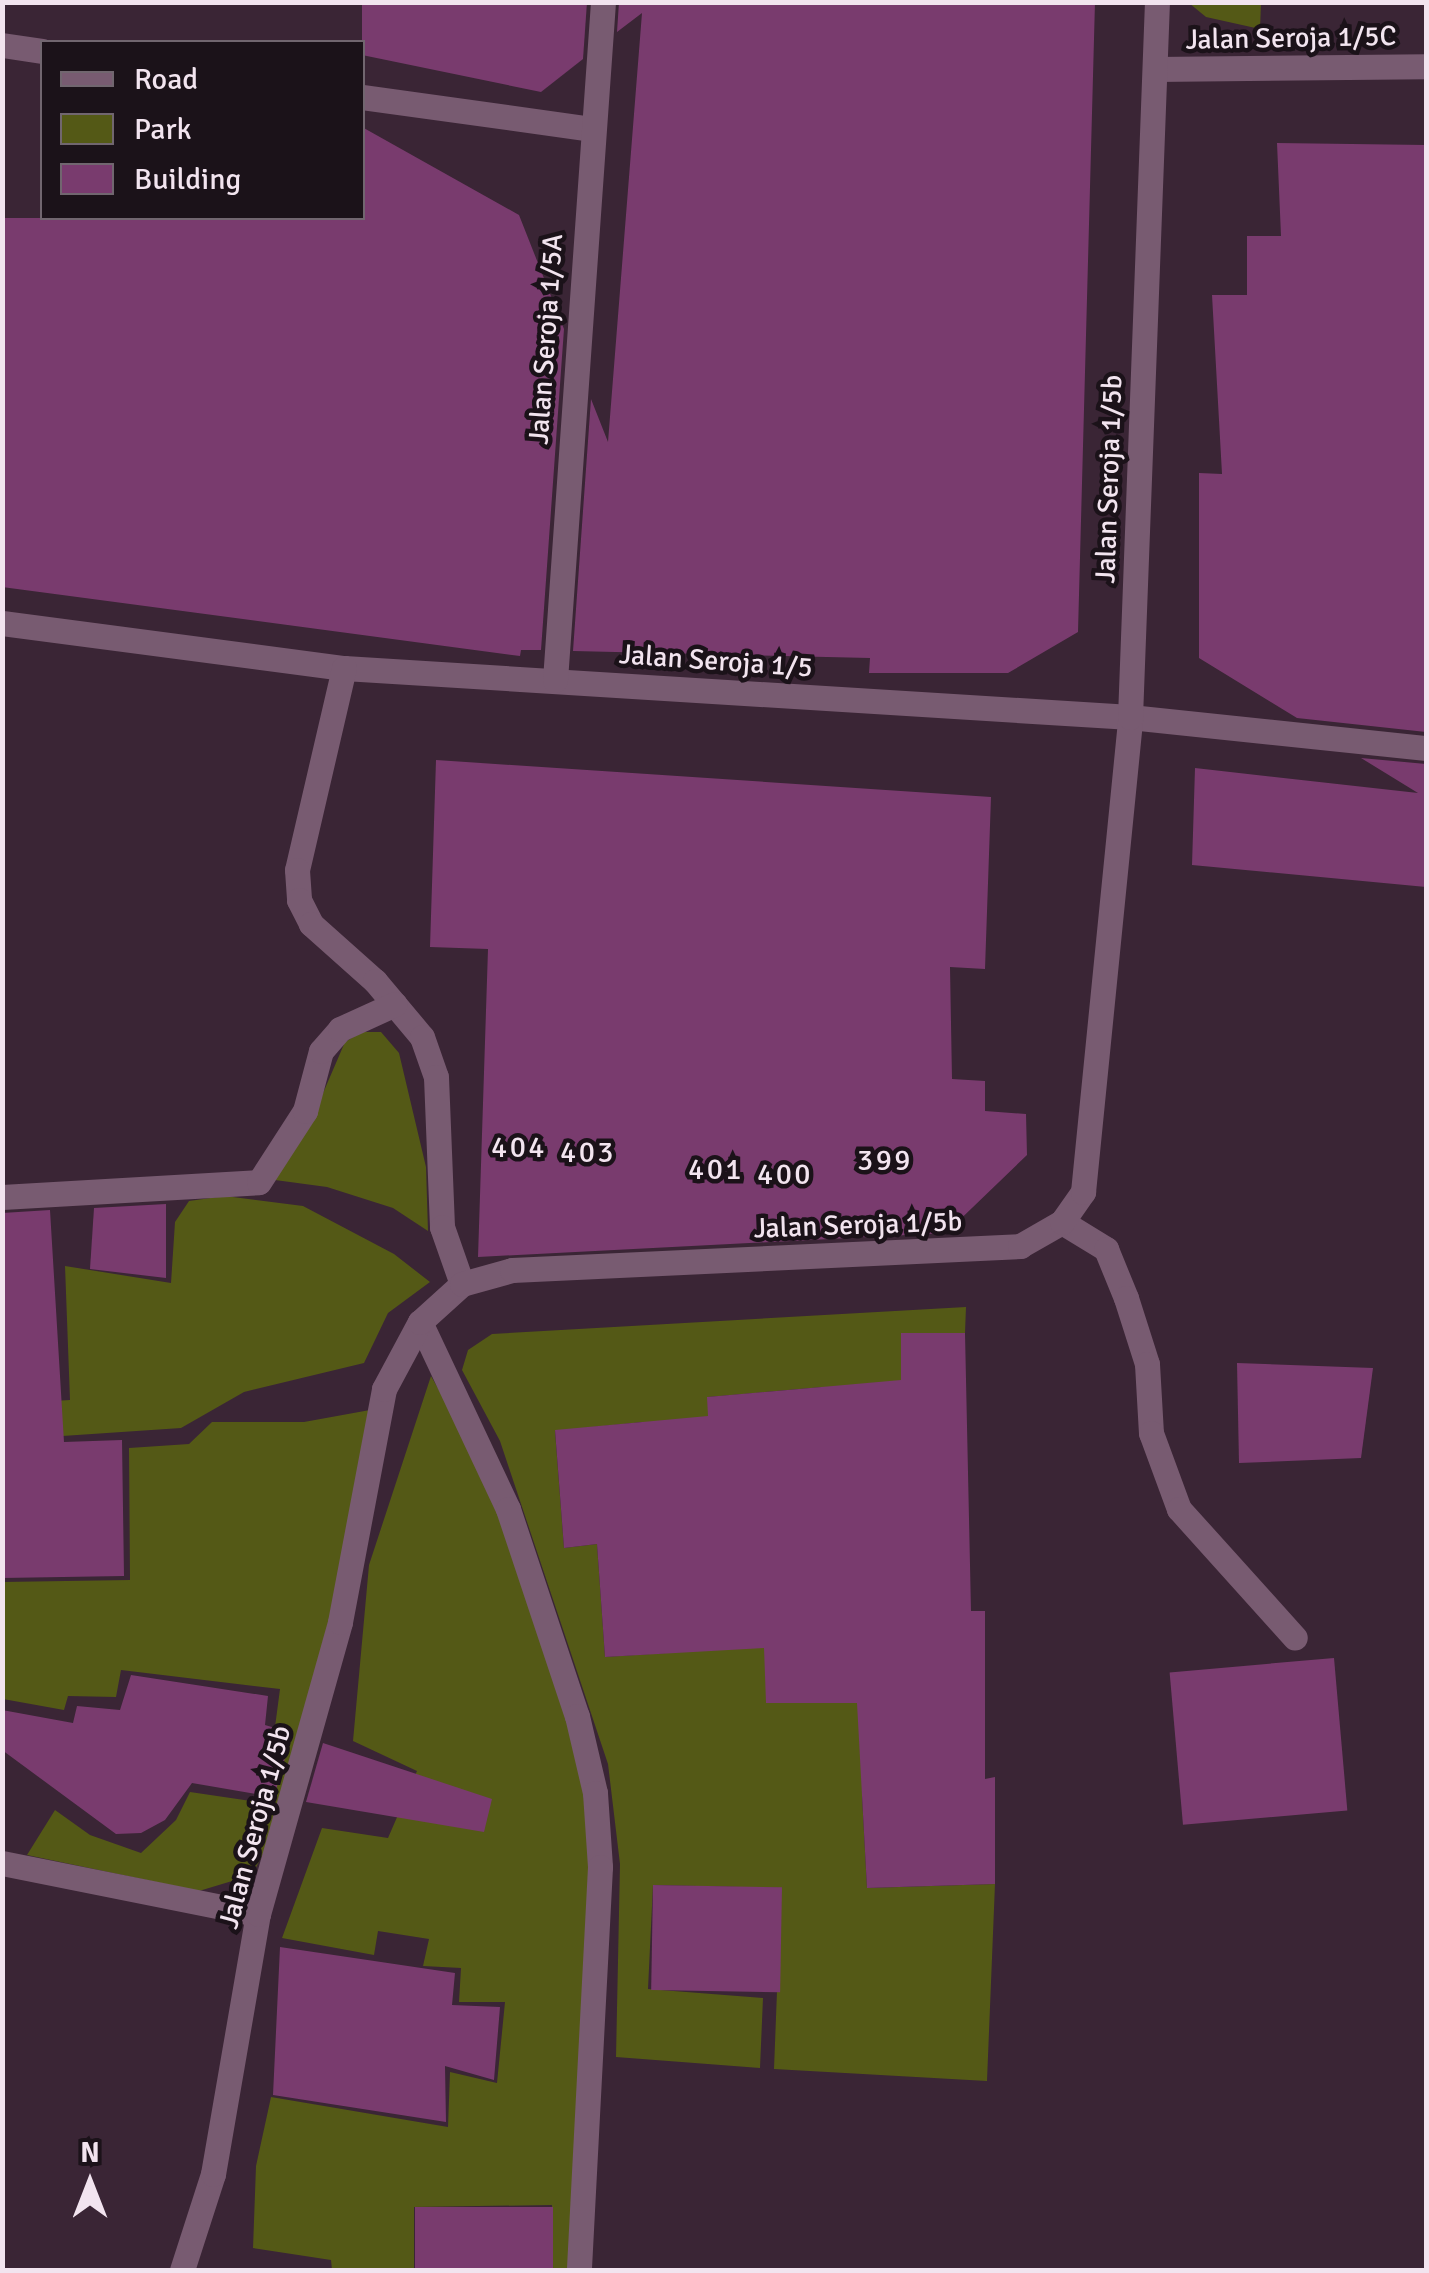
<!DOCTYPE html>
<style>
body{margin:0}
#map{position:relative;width:1429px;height:2273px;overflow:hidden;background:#3a2535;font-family:Signika,sans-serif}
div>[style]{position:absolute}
.green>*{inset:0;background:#545916}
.building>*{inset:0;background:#793b6e;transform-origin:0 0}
.minor>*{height:25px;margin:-12.5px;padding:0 12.5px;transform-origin:12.5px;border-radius:12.5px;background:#785b71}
span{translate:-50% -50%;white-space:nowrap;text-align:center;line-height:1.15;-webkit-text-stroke:9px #1b1219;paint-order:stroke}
.street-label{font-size:28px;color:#f2e4ef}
.neighbourhood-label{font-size:30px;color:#f2e4ef;letter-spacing:2.5px}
.frame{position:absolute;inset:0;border:5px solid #f2e4ef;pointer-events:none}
.legend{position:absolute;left:40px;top:40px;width:325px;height:180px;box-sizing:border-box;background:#1b1219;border:2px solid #71666f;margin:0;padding:12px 18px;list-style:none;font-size:30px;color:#f2e4ef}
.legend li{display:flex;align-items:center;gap:20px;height:50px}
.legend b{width:50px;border:2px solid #71666f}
.north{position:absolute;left:40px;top:2133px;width:100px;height:100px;-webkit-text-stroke:8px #1b1219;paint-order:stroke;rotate:0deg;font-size:28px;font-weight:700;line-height:40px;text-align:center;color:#f2e4ef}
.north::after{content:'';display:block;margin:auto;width:35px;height:45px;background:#f2e4ef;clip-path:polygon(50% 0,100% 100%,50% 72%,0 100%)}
</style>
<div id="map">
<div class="green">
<i style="clip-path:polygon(1189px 3px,1261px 3px,1260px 29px,1206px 17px)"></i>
<i style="clip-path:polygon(362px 1032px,381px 1032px,399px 1053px,426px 1167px,428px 1231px,393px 1208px,327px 1187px,275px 1180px,308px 1128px,345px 1042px)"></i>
<i style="clip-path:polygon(225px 1196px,303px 1206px,394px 1254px,430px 1282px,388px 1313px,364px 1363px,244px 1392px,181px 1428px,3px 1440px,3px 1404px,70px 1400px,65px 1266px,171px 1283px,175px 1222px,189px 1201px)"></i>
<i style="clip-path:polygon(966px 1307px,965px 1333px,901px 1333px,902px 1416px,823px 1387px,708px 1397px,708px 1448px,643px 1422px,555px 1431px,564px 1548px,597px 1544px,605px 1657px,666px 1653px,874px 1615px,862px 1796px,867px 1888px,995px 1884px,987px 2081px,774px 2069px,781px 1888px,653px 1885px,648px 1989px,763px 1998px,760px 2068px,616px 2057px,620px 1864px,608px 1764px,500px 1441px,462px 1370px,468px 1350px,492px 1334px)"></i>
<i style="clip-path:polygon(431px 1376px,485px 1471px,559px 1681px,594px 1839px,574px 2270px,553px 2270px,552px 2205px,414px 2207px,414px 2270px,332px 2270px,331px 2260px,253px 2248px,256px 2166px,271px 2097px,448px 2127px,450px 2072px,497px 2083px,505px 2002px,459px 2002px,461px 1968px,423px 1966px,429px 1939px,378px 1931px,374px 1955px,282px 1938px,322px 1828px,388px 1838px,417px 1771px,353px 1741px,369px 1565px)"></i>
<i style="clip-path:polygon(370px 1410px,324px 1658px,277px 1827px,252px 1875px,199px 1891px,27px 1855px,55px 1810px,90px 1835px,141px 1853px,176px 1820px,190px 1792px,265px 1803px,280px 1689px,121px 1670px,116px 1697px,68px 1696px,64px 1710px,3px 1699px,2px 1582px,130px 1580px,129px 1448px,189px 1444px,212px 1422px,304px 1422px)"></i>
</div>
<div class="building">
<i style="clip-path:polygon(362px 2px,587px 2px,583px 59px,541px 92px,362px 55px)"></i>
<i style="clip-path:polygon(619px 2px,1095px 2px,1078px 632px,1008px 673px,869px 673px,870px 658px,573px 651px,591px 399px,608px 442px,642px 13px,617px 32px)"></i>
<i style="clip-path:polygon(362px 127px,519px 215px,564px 329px,541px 650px,521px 650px,520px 656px,2px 587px,2px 218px,362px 218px)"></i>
<i style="clip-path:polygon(1277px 143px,1426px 145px,1426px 732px,1297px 718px,1199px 658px,1199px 473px,1222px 474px,1212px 295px,1247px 295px,1247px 236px,1281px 236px)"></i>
<i style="clip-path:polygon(1361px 758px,1426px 764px,1426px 887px,1192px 865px,1195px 768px,1418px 793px)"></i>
<i style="clip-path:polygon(436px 760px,991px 797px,985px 969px,950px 967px,952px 1079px,985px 1081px,985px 1111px,1026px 1114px,1027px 1155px,946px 1233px,478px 1257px,488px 949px,430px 947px)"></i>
<i style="clip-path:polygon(166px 1204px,166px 1278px,90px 1269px,94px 1208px)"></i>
<i style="clip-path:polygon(50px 1210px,64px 1442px,122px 1440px,124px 1576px,2px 1578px,2px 1213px)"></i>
<i style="clip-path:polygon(901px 1333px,965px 1333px,971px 1611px,985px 1611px,985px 1779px,995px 1777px,995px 1884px,867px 1888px,857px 1703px,766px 1703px,764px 1648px,605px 1657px,597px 1544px,564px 1548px,555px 1430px,708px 1416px,707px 1397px,901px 1380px)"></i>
<i style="clip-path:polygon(1237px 1363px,1373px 1368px,1361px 1458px,1239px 1463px)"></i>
<i style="left:1334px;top:1658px;width:153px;height:165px;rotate:85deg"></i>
<i style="clip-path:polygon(131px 1675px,268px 1696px,265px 1725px,292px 1733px,274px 1797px,192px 1783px,165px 1820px,141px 1833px,116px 1834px,2px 1750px,2px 1710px,73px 1723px,77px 1706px,120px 1710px)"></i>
<i style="clip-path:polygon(323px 1743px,492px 1799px,484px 1832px,306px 1802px)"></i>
<i style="left:653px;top:1885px;width:129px;height:105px;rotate:1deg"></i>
<i style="clip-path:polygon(280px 1947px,455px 1973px,452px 2005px,500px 2007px,494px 2080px,445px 2066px,446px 2122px,273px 2095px)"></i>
<i style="left:553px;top:2207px;width:63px;height:138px;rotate:90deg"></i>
</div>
<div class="minor">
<i style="left:2px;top:45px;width:40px;rotate:8.5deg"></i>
<i style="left:1155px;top:69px;width:271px;rotate:-0.6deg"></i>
<i style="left:362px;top:97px;width:233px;rotate:7.9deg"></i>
<i style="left:2px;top:623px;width:345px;rotate:7.5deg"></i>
<i style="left:344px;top:668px;width:788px;rotate:3.57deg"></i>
<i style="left:1130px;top:717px;width:298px;rotate:6deg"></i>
<i style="left:344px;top:668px;width:207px;rotate:103.1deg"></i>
<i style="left:297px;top:870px;width:30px;rotate:86deg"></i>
<i style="left:299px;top:900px;width:27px;rotate:63deg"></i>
<i style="left:311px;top:924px;width:86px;rotate:41.7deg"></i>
<i style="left:375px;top:981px;width:73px;rotate:50deg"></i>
<i style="left:422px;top:1037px;width:42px;rotate:70.7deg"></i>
<i style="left:436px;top:1077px;width:150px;rotate:87.7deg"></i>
<i style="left:442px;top:1227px;width:60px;rotate:70.7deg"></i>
<i style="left:555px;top:680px;width:680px;rotate:-85.95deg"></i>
<i style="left:2px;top:1197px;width:257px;rotate:-3.3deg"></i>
<i style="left:259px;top:1182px;width:85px;rotate:-57.1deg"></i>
<i style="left:305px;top:1111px;width:62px;rotate:-75.1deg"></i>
<i style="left:321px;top:1051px;width:29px;rotate:-49deg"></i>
<i style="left:340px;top:1029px;width:60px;rotate:-24.4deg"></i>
<i style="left:1062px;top:1222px;width:52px;rotate:31.5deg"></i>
<i style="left:1106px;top:1249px;width:53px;rotate:67.8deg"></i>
<i style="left:1126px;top:1298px;width:69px;rotate:72.3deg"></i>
<i style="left:1147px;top:1364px;width:69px;rotate:86.7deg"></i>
<i style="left:1151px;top:1433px;width:81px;rotate:69.8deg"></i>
<i style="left:1179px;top:1509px;width:173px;rotate:48deg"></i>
<i style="left:420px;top:1322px;width:207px;rotate:64.8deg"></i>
<i style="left:508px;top:1509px;width:218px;rotate:71.6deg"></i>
<i style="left:577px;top:1716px;width:79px;rotate:76.8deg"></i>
<i style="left:595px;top:1793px;width:74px;rotate:86.1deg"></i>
<i style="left:600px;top:1867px;width:404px;rotate:93deg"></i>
<i style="left:2px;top:1863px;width:261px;rotate:11.3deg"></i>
<i style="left:182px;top:2270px;width:101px;rotate:-72.1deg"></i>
<i style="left:213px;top:2174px;width:264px;rotate:-80.2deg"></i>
<i style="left:258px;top:1914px;width:303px;rotate:-74.3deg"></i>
<i style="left:340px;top:1622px;width:237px;rotate:-79.3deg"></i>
<i style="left:384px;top:1389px;width:76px;rotate:-61.8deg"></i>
<i style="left:420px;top:1322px;width:57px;rotate:-42.1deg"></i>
<i style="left:462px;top:1284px;width:52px;rotate:-15.6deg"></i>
<i style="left:512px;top:1270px;width:509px;rotate:-2.7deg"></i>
<i style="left:1020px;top:1246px;width:48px;rotate:-29.7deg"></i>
<i style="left:1062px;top:1222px;width:37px;rotate:-55deg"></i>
<i style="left:1083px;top:1192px;width:477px;rotate:-84.3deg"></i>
<i style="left:1130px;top:717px;width:716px;rotate:-87.84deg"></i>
</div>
<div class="street-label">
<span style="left:1291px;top:38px;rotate:-1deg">Jalan Seroja 1/5C</span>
<span style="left:546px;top:339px;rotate:-86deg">Jalan Seroja 1/5A</span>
<span style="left:1109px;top:479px;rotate:-88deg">Jalan Seroja 1/5b</span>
<span style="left:716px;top:661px;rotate:4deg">Jalan Seroja 1/5</span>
<span style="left:858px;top:1225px;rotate:-2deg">Jalan Seroja 1/5b</span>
<span style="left:255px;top:1827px;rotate:-75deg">Jalan Seroja 1/5b</span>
</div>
<div class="neighbourhood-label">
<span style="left:519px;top:1148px">404</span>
<span style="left:588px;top:1153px">403</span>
<span style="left:885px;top:1161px">399</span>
<span style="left:716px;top:1170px">401</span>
<span style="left:785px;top:1175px">400</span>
</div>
<div class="frame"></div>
<ul class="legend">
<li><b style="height:12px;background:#785b71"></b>Road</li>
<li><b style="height:28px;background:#545916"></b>Park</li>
<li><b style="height:28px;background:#793b6e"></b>Building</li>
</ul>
<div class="north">N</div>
</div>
